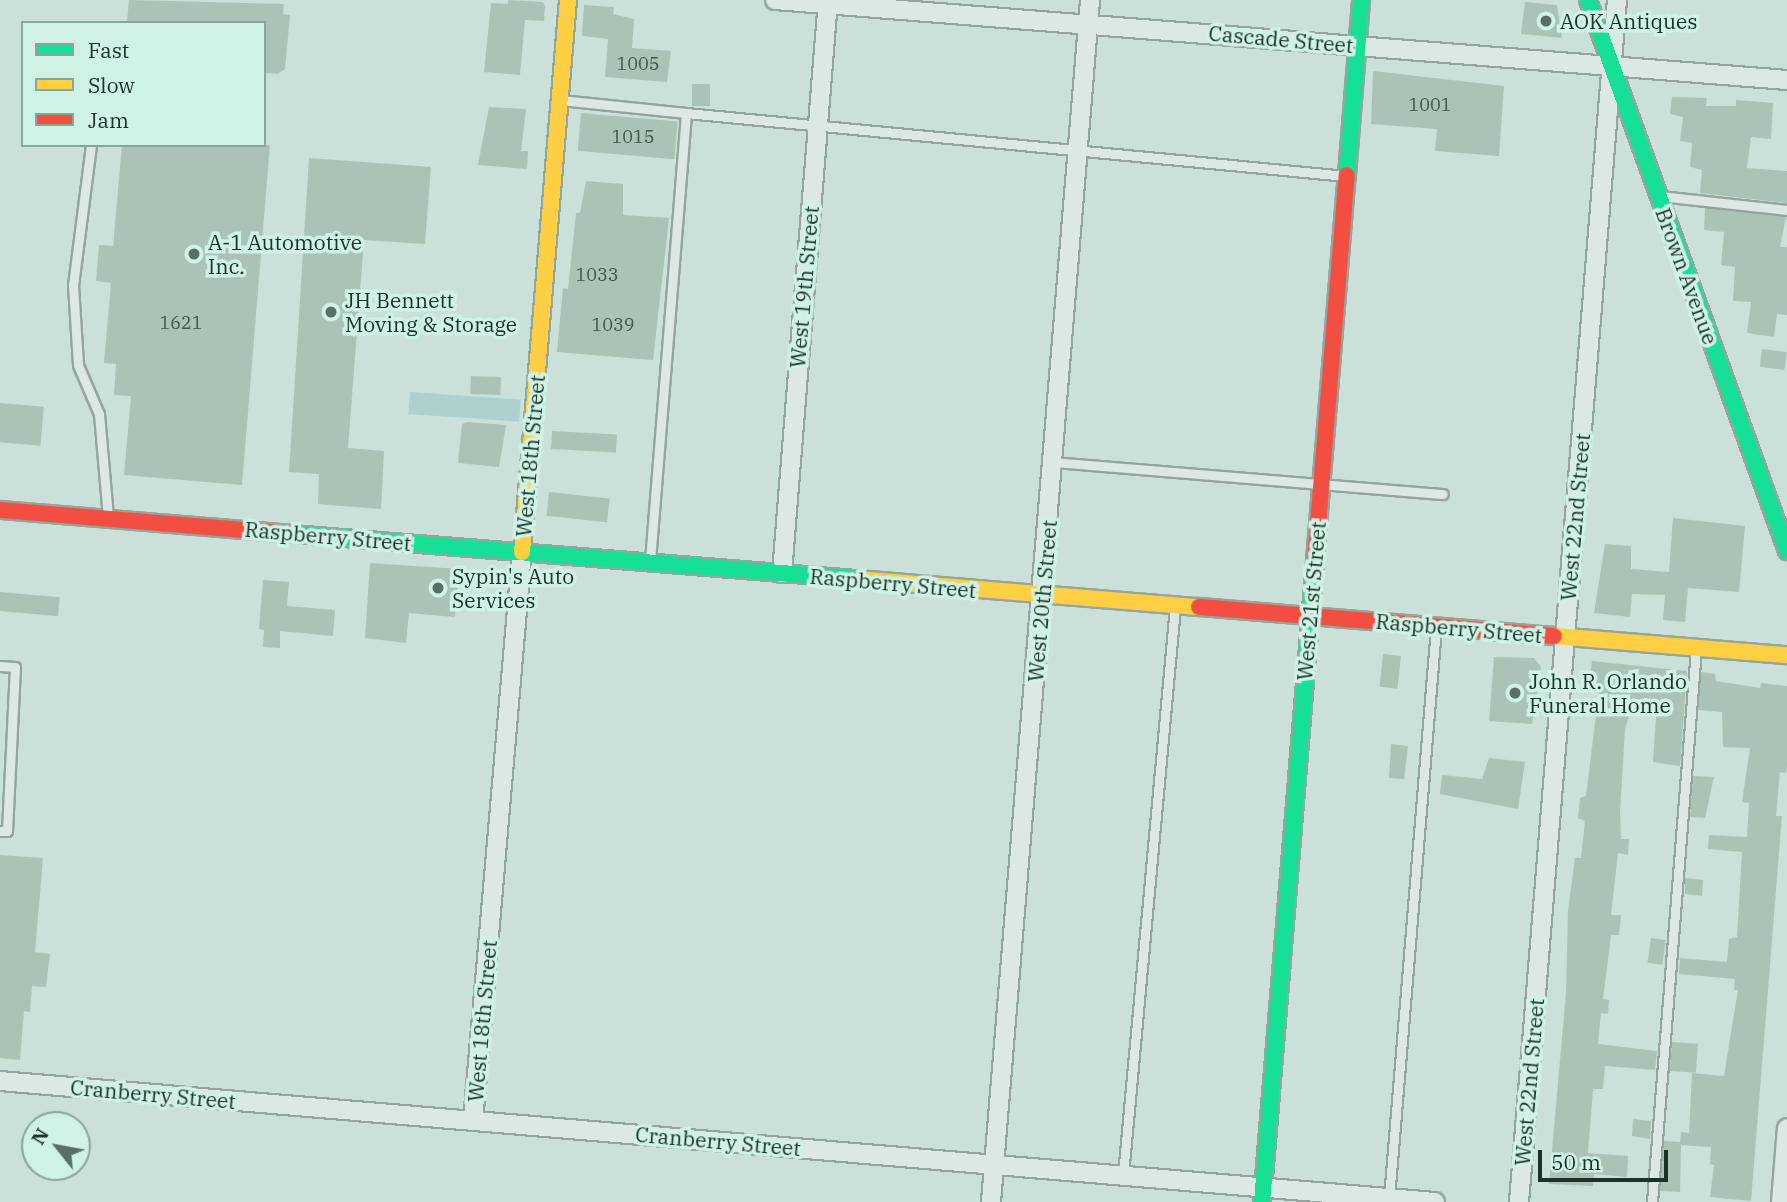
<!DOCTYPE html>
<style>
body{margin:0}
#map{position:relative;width:1787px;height:1202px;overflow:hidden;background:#cae0d8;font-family:"IBM Plex Serif",serif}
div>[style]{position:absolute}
.green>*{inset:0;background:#add1cf;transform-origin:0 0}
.building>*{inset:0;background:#abc3b6;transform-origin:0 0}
.roads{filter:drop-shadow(2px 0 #94a59d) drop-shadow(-2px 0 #94a59d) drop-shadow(0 2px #94a59d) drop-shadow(0 -2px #94a59d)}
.lane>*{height:9px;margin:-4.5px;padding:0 4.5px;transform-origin:4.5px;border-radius:4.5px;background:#dbe8e3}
.street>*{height:18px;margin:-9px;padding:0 9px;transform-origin:9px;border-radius:9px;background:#dbe8e3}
.fast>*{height:16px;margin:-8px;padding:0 8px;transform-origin:8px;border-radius:8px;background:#16e098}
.slow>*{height:16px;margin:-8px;padding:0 8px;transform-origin:8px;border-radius:8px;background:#ffcf43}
.jam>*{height:16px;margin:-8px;padding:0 8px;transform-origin:8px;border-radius:8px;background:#f24e42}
.dots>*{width:19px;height:19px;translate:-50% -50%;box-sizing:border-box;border:4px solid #cff2e5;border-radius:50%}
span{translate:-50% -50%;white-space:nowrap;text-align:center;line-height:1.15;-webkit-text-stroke:7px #cff2e5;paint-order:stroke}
.number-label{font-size:18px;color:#40564a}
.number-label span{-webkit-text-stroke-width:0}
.poi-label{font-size:21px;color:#1d3226}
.left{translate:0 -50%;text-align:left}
.street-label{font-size:21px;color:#1d3226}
.legend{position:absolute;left:21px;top:21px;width:245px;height:126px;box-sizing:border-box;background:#cff2e5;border:2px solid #88a599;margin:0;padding:9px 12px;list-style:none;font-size:21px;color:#1d3226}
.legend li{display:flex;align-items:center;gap:14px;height:35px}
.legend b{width:35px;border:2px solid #88a599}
.north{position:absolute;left:21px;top:1111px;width:70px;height:70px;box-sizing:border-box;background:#cff2e5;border:2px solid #88a599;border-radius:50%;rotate:301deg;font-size:19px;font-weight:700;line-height:28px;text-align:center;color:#1d3226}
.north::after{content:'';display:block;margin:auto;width:24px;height:32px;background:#5a6f64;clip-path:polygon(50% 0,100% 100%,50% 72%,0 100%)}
.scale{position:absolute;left:1538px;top:1150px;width:130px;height:32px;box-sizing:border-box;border:4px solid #1d3226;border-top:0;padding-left:9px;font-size:21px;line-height:24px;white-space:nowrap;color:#1d3226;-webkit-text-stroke:5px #cff2e5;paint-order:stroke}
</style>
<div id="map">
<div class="green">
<i style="left:410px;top:392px;width:111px;height:22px;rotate:4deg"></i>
</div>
<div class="building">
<i style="clip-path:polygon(129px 0,284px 4px,283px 14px,290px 15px,285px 69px,278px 74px,264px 73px,264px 23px,127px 23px)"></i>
<i style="clip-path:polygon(508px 0,543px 2px,545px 6px,544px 21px,525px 20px,520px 75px,484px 72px,491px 3px,508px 4px)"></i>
<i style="clip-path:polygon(1525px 2px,1557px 5px,1562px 38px,1521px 34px)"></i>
<i style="clip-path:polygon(584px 5px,614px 7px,613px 14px,634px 19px,632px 48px,671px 51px,667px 82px,605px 77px,608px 39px,582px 36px)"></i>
<i style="clip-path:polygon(1373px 71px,1504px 86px,1499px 156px,1435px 151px,1437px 129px,1371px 124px)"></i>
<i style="left:692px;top:84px;width:18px;height:22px"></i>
<i style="clip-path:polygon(1672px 97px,1707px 98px,1706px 106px,1736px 106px,1736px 100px,1773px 103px,1771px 139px,1751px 137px,1747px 168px,1787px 171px,1787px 203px,1700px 193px,1702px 170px,1690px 167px,1692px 143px,1680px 141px,1683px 117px,1670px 114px)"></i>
<i style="clip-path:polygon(489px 107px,526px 109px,521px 151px,528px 151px,527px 169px,478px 165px)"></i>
<i style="left:581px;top:113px;width:97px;height:38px;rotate:5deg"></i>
<i style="clip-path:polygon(122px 145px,270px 145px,242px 485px,124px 475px,131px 396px,114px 395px,116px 364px,104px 363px,111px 283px,96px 281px,99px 245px,113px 246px)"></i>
<i style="clip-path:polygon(309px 158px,431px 167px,425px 244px,364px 240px,348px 448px,384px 451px,381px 509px,318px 504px,319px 474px,289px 472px)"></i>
<i style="clip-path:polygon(586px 181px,623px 184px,623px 215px,669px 218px,653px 360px,557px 352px,563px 288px,568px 289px,576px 213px,580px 213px)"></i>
<i style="clip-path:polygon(1705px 208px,1786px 217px,1780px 247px,1787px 247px,1787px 315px,1777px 314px,1774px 337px,1747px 333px,1751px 302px,1733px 301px,1735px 267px,1721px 265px,1724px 232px,1704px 230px)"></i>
<i style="left:1762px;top:349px;width:25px;height:18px;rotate:7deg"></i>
<i style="left:471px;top:376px;width:30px;height:18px;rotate:2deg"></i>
<i style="left:0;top:403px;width:44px;height:39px;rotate:5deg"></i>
<i style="clip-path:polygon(467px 422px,506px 425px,499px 467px,458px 463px,462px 424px)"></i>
<i style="left:552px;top:431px;width:65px;height:18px;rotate:3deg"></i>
<i style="left:549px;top:492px;width:61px;height:24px;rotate:6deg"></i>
<i style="clip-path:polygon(1673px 518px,1745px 526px,1739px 592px,1688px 588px,1685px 622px,1663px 620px,1665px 595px,1632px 594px,1630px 617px,1594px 613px,1605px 544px,1631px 546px,1631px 569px,1669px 572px)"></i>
<i style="clip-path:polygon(370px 563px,459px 569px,455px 617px,409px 613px,406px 643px,365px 638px)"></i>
<i style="clip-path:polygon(263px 580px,289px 582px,287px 606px,335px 610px,333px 636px,280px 631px,280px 648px,263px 647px,264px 630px,259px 629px)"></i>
<i style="left:0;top:592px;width:60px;height:19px;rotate:5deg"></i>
<i style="left:1383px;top:654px;width:18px;height:33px;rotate:6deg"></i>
<i style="clip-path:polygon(1494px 657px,1534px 658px,1541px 667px,1532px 724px,1489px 721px)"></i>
<i style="clip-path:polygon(1592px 661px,1687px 671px,1680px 766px,1653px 762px,1656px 717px,1630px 713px,1625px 729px,1620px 812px,1621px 839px,1629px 839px,1628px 855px,1618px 853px,1611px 915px,1621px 915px,1619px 935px,1611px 935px,1603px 999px,1609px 1000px,1608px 1014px,1601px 1013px,1598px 1044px,1657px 1051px,1655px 1070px,1605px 1066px,1603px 1089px,1593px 1089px,1588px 1153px,1628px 1156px,1627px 1177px,1594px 1174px,1593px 1186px,1549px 1184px,1566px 993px,1568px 911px,1575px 858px,1581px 858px,1585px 821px,1578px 818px,1580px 798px,1586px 796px,1599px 690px,1588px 689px)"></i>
<i style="clip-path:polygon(1701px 672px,1715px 674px,1716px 681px,1760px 688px,1761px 683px,1787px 686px,1787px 766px,1786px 773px,1780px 772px,1776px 816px,1782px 816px,1751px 1201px,1710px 1197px,1714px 1165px,1710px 1164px,1711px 1147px,1681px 1145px,1680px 1192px,1660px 1191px,1664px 1141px,1680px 1142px,1681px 1132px,1689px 1133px,1692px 1073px,1724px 1076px,1738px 990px,1734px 990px,1735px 979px,1679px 974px,1680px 958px,1727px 962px,1729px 939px,1737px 937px,1742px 852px,1708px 849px,1709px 835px,1747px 837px,1749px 803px,1742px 802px,1750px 748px,1723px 747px,1722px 712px,1698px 710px)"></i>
<i style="clip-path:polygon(1391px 744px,1408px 746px,1404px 779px,1389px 778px)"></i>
<i style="clip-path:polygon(1489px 758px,1525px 762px,1518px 809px,1440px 794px,1442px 775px,1482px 779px)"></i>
<i style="clip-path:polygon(1693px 776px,1714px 777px,1705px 818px,1690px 817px)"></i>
<i style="clip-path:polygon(0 855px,43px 858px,35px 952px,50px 954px,46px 987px,32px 986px,30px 1012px,24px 1011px,20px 1060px,0 1058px)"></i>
<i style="clip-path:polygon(1685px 878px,1703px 880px,1702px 896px,1685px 894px)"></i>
<i style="left:1651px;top:938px;width:15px;height:25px;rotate:8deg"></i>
<i style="left:1672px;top:1042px;width:26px;height:29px;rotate:4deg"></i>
<i style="clip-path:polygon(1633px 1119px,1651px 1121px,1650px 1139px,1632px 1136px)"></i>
</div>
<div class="roads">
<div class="lane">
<i style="left:560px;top:100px;width:127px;rotate:5.9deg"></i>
<i style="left:91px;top:145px;width:141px;rotate:97.3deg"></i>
<i style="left:73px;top:285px;width:80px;rotate:86.4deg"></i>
<i style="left:78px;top:365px;width:53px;rotate:66.8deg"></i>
<i style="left:99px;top:414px;width:103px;rotate:85deg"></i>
<i style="left:1660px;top:196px;width:128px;rotate:6.3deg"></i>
<i style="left:1053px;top:462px;width:391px;rotate:4.7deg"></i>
<i style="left:650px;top:561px;width:449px;rotate:-85.4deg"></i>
<i style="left:686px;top:113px;width:663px;rotate:5.45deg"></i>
<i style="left:0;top:666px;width:15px;rotate:4deg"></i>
<i style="left:15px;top:667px;width:164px;rotate:92.8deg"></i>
<i style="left:7px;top:831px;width:7px;rotate:180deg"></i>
<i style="left:1123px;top:1175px;width:570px;rotate:-84.77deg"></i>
<i style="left:1389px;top:1198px;width:572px;rotate:-85.29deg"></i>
<i style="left:1652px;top:1202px;width:555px;rotate:-85.45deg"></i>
</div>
<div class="street">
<i style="left:775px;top:0;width:1015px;rotate:4.52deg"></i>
<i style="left:782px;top:573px;width:575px;rotate:-85.41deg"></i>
<i style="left:0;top:1081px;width:1440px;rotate:4.82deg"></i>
<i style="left:473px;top:1121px;width:571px;rotate:-85.08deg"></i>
<i style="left:991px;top:1202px;width:1206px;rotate:-85.29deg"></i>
<i style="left:1519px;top:1202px;width:1206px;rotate:-85.34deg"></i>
<i style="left:1781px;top:1202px;width:74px;rotate:-85.4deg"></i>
</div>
<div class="fast">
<i style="left:1588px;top:0;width:586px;rotate:70.14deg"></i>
<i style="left:1347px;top:175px;width:176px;rotate:-85.4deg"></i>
<i style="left:293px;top:534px;width:577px;rotate:4.57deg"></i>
<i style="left:1262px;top:1202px;width:643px;rotate:-85.27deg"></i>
</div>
<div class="slow">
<i style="left:522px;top:552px;width:554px;rotate:-85.24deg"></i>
<i style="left:868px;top:580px;width:332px;rotate:4.7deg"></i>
<i style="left:1554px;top:636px;width:234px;rotate:4.7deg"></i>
</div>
<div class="jam">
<i style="left:0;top:510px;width:294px;rotate:4.7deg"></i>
<i style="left:1315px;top:561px;width:387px;rotate:-85.3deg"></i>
<i style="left:1199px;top:607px;width:356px;rotate:4.7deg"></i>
</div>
</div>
<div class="dots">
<i style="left:1546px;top:21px;background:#5a6f64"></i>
<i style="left:194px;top:254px;background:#5a6f64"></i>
<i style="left:331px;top:312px;background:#5a6f64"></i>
<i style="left:438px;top:588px;background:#5a6f64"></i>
<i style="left:1515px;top:693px;background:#5a6f64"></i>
</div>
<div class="number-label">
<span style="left:638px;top:64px">1005</span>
<span style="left:1430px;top:105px">1001</span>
<span style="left:633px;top:137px">1015</span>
<span style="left:597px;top:275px">1033</span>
<span style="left:181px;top:323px">1621</span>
<span style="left:613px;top:325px">1039</span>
</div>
<div class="poi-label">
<span class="left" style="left:1560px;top:21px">AOK Antiques</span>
<span class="left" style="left:208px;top:254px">A-1 Automotive<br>Inc.</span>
<span class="left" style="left:345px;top:312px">JH Bennett<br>Moving &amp; Storage</span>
<span class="left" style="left:452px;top:588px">Sypin's Auto<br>Services</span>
<span class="left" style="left:1529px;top:693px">John R. Orlando<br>Funeral Home</span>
</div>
<div class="street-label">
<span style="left:1281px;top:39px;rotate:5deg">Cascade Street</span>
<span style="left:1687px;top:276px;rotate:70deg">Brown Avenue</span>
<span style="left:804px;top:287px;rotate:-85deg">West 19th Street</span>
<span style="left:530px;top:456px;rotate:-85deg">West 18th Street</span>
<span style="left:1575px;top:517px;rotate:-85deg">West 22nd Street</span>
<span style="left:328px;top:536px;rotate:5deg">Raspberry Street</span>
<span style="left:893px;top:583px;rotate:5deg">Raspberry Street</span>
<span style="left:1042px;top:601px;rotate:-85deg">West 20th Street</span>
<span style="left:1311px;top:601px;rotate:-85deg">West 21st Street</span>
<span style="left:1459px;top:628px;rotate:5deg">Raspberry Street</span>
<span style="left:482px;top:1021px;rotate:-85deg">West 18th Street</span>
<span style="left:1529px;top:1082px;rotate:-85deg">West 22nd Street</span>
<span style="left:153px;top:1094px;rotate:5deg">Cranberry Street</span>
<span style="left:718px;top:1141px;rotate:5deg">Cranberry Street</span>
</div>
<ul class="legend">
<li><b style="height:9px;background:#16e098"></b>Fast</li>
<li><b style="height:9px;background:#ffcf43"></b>Slow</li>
<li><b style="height:9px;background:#f24e42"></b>Jam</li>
</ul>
<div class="north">N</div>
<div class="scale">50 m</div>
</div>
